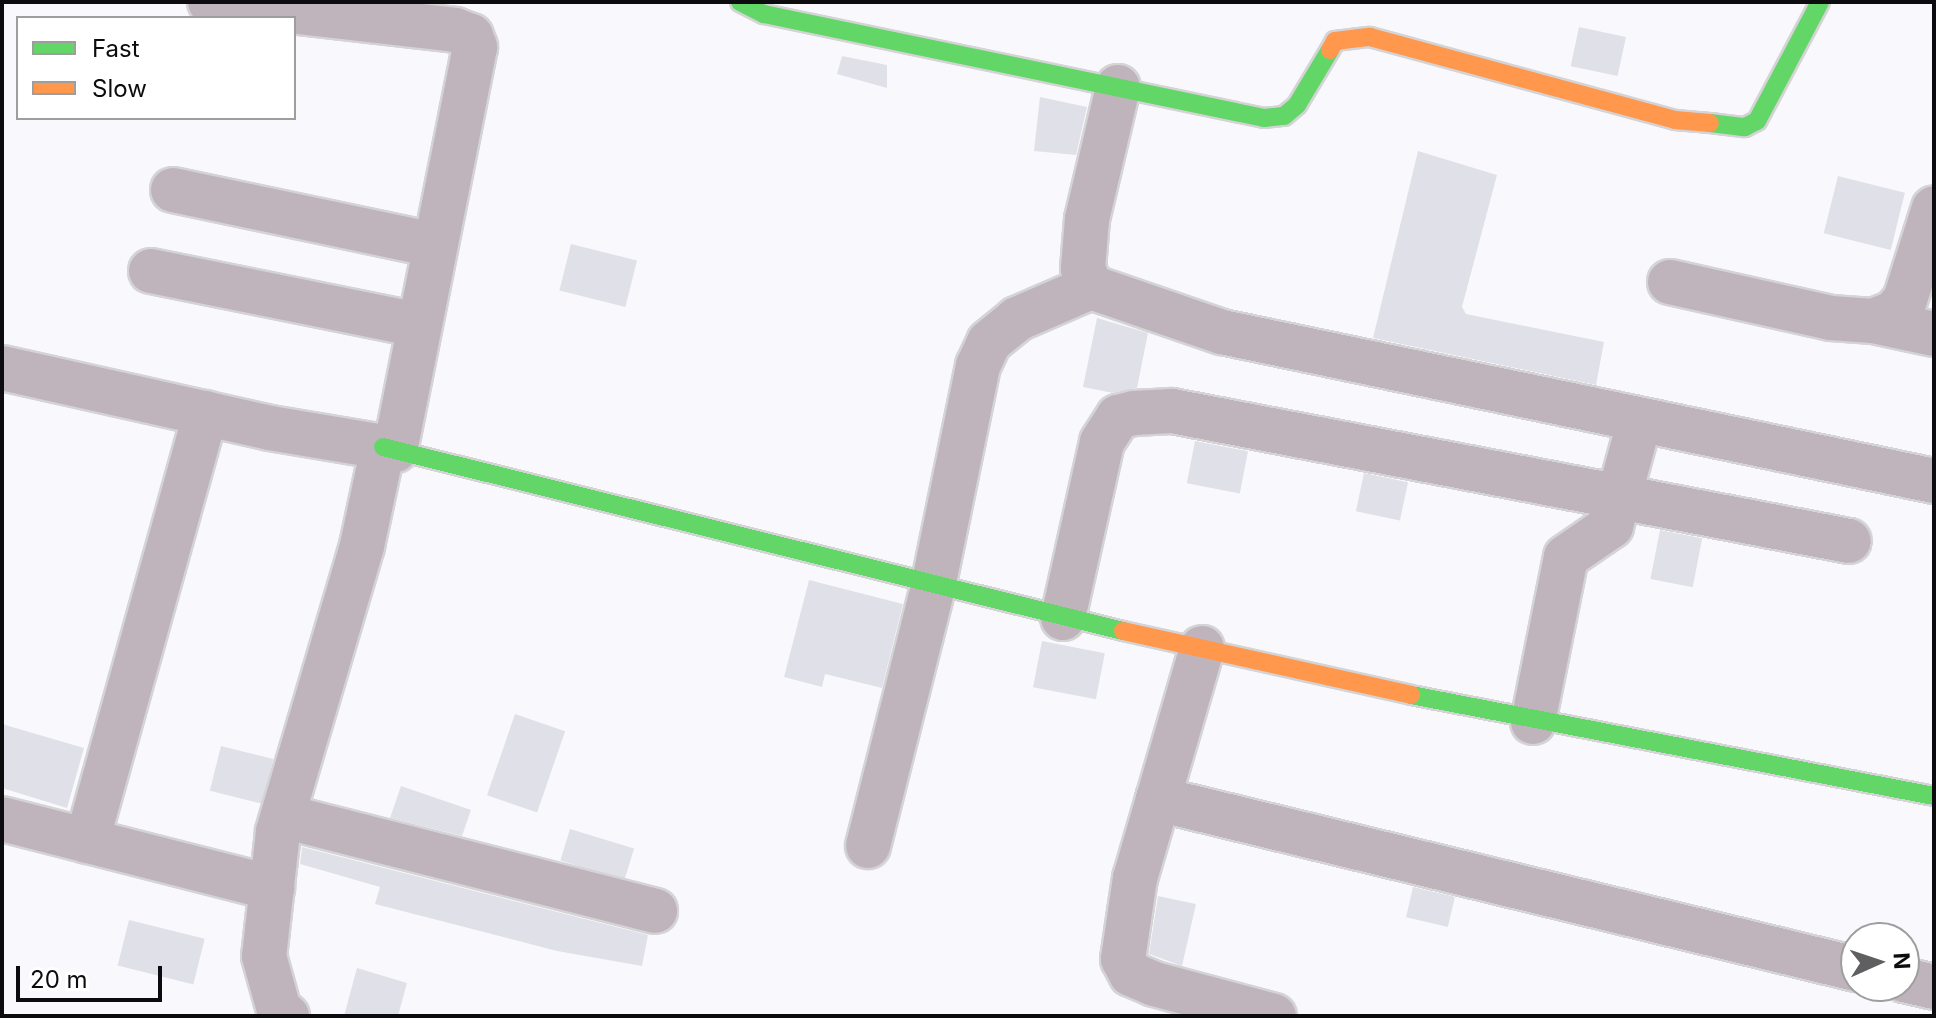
<!DOCTYPE html>
<style>
body{margin:0}
#map{position:relative;width:1936px;height:1018px;overflow:hidden;background:#f9f9fd;font-family:Inter,sans-serif}
div>[style]{position:absolute}
.building>*{inset:0;background:#e0e0e8;transform-origin:0 0}
.roads{filter:drop-shadow(2px 0 #d4d4d6) drop-shadow(-2px 0 #d4d4d6) drop-shadow(0 2px #d4d4d6) drop-shadow(0 -2px #d4d4d6)}
.street>*{height:44px;margin:-22px;padding:0 22px;transform-origin:22px;border-radius:22px;background:#c0b4bc}
.fast>*{height:18px;margin:-9px;padding:0 9px;transform-origin:9px;border-radius:9px;background:#63d668}
.slow>*{height:18px;margin:-9px;padding:0 9px;transform-origin:9px;border-radius:9px;background:#ff974d}
span{translate:-50% -50%;white-space:nowrap;text-align:center;line-height:1.15;-webkit-text-stroke:8px #fff;paint-order:stroke}
.frame{position:absolute;inset:0;border:4px solid #0c0c0e;pointer-events:none}
.legend{position:absolute;left:16px;top:16px;width:280px;height:104px;box-sizing:border-box;background:#fff;border:2px solid #9e9e9f;margin:0;padding:10px 14px;list-style:none;font-size:24px;color:#0c0c0e}
.legend li{display:flex;align-items:center;gap:16px;height:40px}
.legend b{width:40px;border:2px solid #9e9e9f}
.north{position:absolute;left:1840px;top:922px;width:80px;height:80px;box-sizing:border-box;background:#fff;border:2px solid #9e9e9f;border-radius:50%;rotate:87deg;font-size:22px;font-weight:700;line-height:32px;text-align:center;color:#0c0c0e}
.north::after{content:'';display:block;margin:auto;width:28px;height:36px;background:#5f5f62;clip-path:polygon(50% 0,100% 100%,50% 72%,0 100%)}
.scale{position:absolute;left:16px;top:966px;width:146px;height:36px;box-sizing:border-box;border:4px solid #0c0c0e;border-top:0;padding-left:10px;font-size:24px;line-height:28px;white-space:nowrap;color:#0c0c0e;-webkit-text-stroke:6px #fff;paint-order:stroke}
</style>
<div id="map">
<div class="building">
<i style="left:1579px;top:27px;width:48px;height:40px;rotate:12deg"></i>
<i style="clip-path:polygon(842px 56px,887px 65px,887px 88px,837px 74px)"></i>
<i style="clip-path:polygon(1040px 97px,1087px 107px,1076px 155px,1034px 151px)"></i>
<i style="clip-path:polygon(1418px 151px,1497px 175px,1462px 307px,1466px 314px,1604px 342px,1596px 385px,1373px 338px)"></i>
<i style="left:1838px;top:176px;width:69px;height:59px;rotate:14deg"></i>
<i style="left:571px;top:244px;width:68px;height:48px;rotate:14deg"></i>
<i style="clip-path:polygon(1097px 318px,1148px 333px,1137px 388px,1113px 393px,1083px 387px)"></i>
<i style="left:1195px;top:441px;width:54px;height:43px;rotate:11deg"></i>
<i style="left:1364px;top:473px;width:45px;height:39px;rotate:12deg"></i>
<i style="left:1660px;top:530px;width:43px;height:50px;rotate:11deg"></i>
<i style="clip-path:polygon(809px 580px,903px 604px,882px 688px,825px 674px,822px 687px,784px 677px)"></i>
<i style="left:1042px;top:641px;width:64px;height:47px;rotate:11deg"></i>
<i style="left:515px;top:714px;width:53px;height:86px;rotate:19deg"></i>
<i style="clip-path:polygon(2px 724px,84px 748px,67px 808px,2px 788px)"></i>
<i style="left:221px;top:746px;width:54px;height:46px;rotate:14deg"></i>
<i style="clip-path:polygon(401px 786px,471px 810px,462px 836px,390px 818px)"></i>
<i style="left:570px;top:829px;width:67px;height:33px;rotate:17deg"></i>
<i style="clip-path:polygon(302px 847px,648px 935px,642px 966px,557px 951px,375px 904px,380px 887px,300px 864px)"></i>
<i style="left:1413px;top:887px;width:43px;height:31px;rotate:13deg"></i>
<i style="clip-path:polygon(1158px 896px,1196px 904px,1182px 966px,1149px 954px)"></i>
<i style="left:129px;top:920px;width:78px;height:47px;rotate:14deg"></i>
<i style="clip-path:polygon(357px 968px,407px 983px,398px 1016px,344px 1016px)"></i>
</div>
<div class="roads">
<div class="street">
<i style="left:210px;top:2px;width:247px;rotate:6.5deg"></i>
<i style="left:455px;top:30px;width:17px;rotate:21deg"></i>
<i style="left:471px;top:36px;width:12px;rotate:70deg"></i>
<i style="left:475px;top:47px;width:411px;rotate:101.2deg"></i>
<i style="left:1118px;top:87px;width:136px;rotate:103.2deg"></i>
<i style="left:1087px;top:219px;width:50px;rotate:94.6deg"></i>
<i style="left:1083px;top:269px;width:20px;rotate:66deg"></i>
<i style="left:1091px;top:287px;width:139px;rotate:19deg"></i>
<i style="left:1222px;top:332px;width:727px;rotate:11.82deg"></i>
<i style="left:173px;top:190px;width:267px;rotate:11.9deg"></i>
<i style="left:151px;top:271px;width:273px;rotate:11.4deg"></i>
<i style="left:1670px;top:282px;width:165px;rotate:12.6deg"></i>
<i style="left:1831px;top:318px;width:42px;rotate:4.1deg"></i>
<i style="left:1873px;top:321px;width:22px;rotate:-21deg"></i>
<i style="left:1894px;top:313px;width:17px;rotate:-50deg"></i>
<i style="left:1905px;top:300px;width:96px;rotate:-72.5deg"></i>
<i style="left:1873px;top:321px;width:62px;rotate:12deg"></i>
<i style="left:2px;top:368px;width:275px;rotate:12.6deg"></i>
<i style="left:270px;top:428px;width:115px;rotate:9.5deg"></i>
<i style="left:383px;top:447px;width:101px;rotate:102deg"></i>
<i style="left:362px;top:546px;width:298px;rotate:106.4deg"></i>
<i style="left:278px;top:832px;width:125px;rotate:96.4deg"></i>
<i style="left:264px;top:956px;width:56px;rotate:74.5deg"></i>
<i style="left:279px;top:1010px;width:10px;rotate:37deg"></i>
<i style="left:1063px;top:618px;width:180px;rotate:-77.5deg"></i>
<i style="left:1102px;top:442px;width:30px;rotate:-57deg"></i>
<i style="left:1118px;top:417px;width:16px;rotate:-14deg"></i>
<i style="left:1134px;top:413px;width:38px;rotate:-3deg"></i>
<i style="left:1172px;top:411px;width:689px;rotate:10.87deg"></i>
<i style="left:1202px;top:648px;width:240px;rotate:106.2deg"></i>
<i style="left:1135px;top:878px;width:82px;rotate:98.4deg"></i>
<i style="left:1123px;top:959px;width:17px;rotate:62deg"></i>
<i style="left:1131px;top:974px;width:25px;rotate:23deg"></i>
<i style="left:1154px;top:984px;width:124px;rotate:14.9deg"></i>
<i style="left:1533px;top:722px;width:168px;rotate:-78.7deg"></i>
<i style="left:1566px;top:557px;width:55px;rotate:-34.6deg"></i>
<i style="left:1611px;top:526px;width:107px;rotate:-74.8deg"></i>
<i style="left:1158px;top:799px;width:718px;rotate:13.69deg"></i>
<i style="left:283px;top:816px;width:384px;rotate:14.3deg"></i>
<i style="left:2px;top:819px;width:279px;rotate:14.3deg"></i>
<i style="left:87px;top:841px;width:444px;rotate:-74.5deg"></i>
<i style="left:868px;top:846px;width:267px;rotate:-75.9deg"></i>
<i style="left:933px;top:587px;width:226px;rotate:-78.5deg"></i>
<i style="left:978px;top:366px;width:26px;rotate:-65deg"></i>
<i style="left:989px;top:342px;width:36px;rotate:-39deg"></i>
<i style="left:1017px;top:319px;width:81px;rotate:-23.4deg"></i>
<i style="left:1904px;top:980px;width:31px;rotate:13deg"></i>
</div>
<div class="fast">
<i style="left:740px;top:2px;width:27px;rotate:27deg"></i>
<i style="left:764px;top:14px;width:511px;rotate:11.75deg"></i>
<i style="left:1264px;top:118px;width:20px;rotate:-6deg"></i>
<i style="left:1284px;top:116px;width:17px;rotate:-40deg"></i>
<i style="left:1297px;top:105px;width:64px;rotate:-59deg"></i>
<i style="left:1710px;top:123px;width:35px;rotate:7deg"></i>
<i style="left:1745px;top:127px;width:13px;rotate:-27deg"></i>
<i style="left:1757px;top:121px;width:135px;rotate:-62.1deg"></i>
<i style="left:383px;top:447px;width:763px;rotate:13.96deg"></i>
<i style="left:1411px;top:695px;width:533px;rotate:10.93deg"></i>
</div>
<div class="slow">
<i style="left:1330px;top:50px;width:10px;rotate:-61deg"></i>
<i style="left:1335px;top:41px;width:35px;rotate:-7deg"></i>
<i style="left:1370px;top:37px;width:316px;rotate:15.2deg"></i>
<i style="left:1675px;top:120px;width:35px;rotate:5deg"></i>
<i style="left:1123px;top:631px;width:295px;rotate:12.5deg"></i>
</div>
</div>
<div class="frame"></div>
<ul class="legend">
<li><b style="height:10px;background:#63d668"></b>Fast</li>
<li><b style="height:10px;background:#ff974d"></b>Slow</li>
</ul>
<div class="north">N</div>
<div class="scale">20 m</div>
</div>
